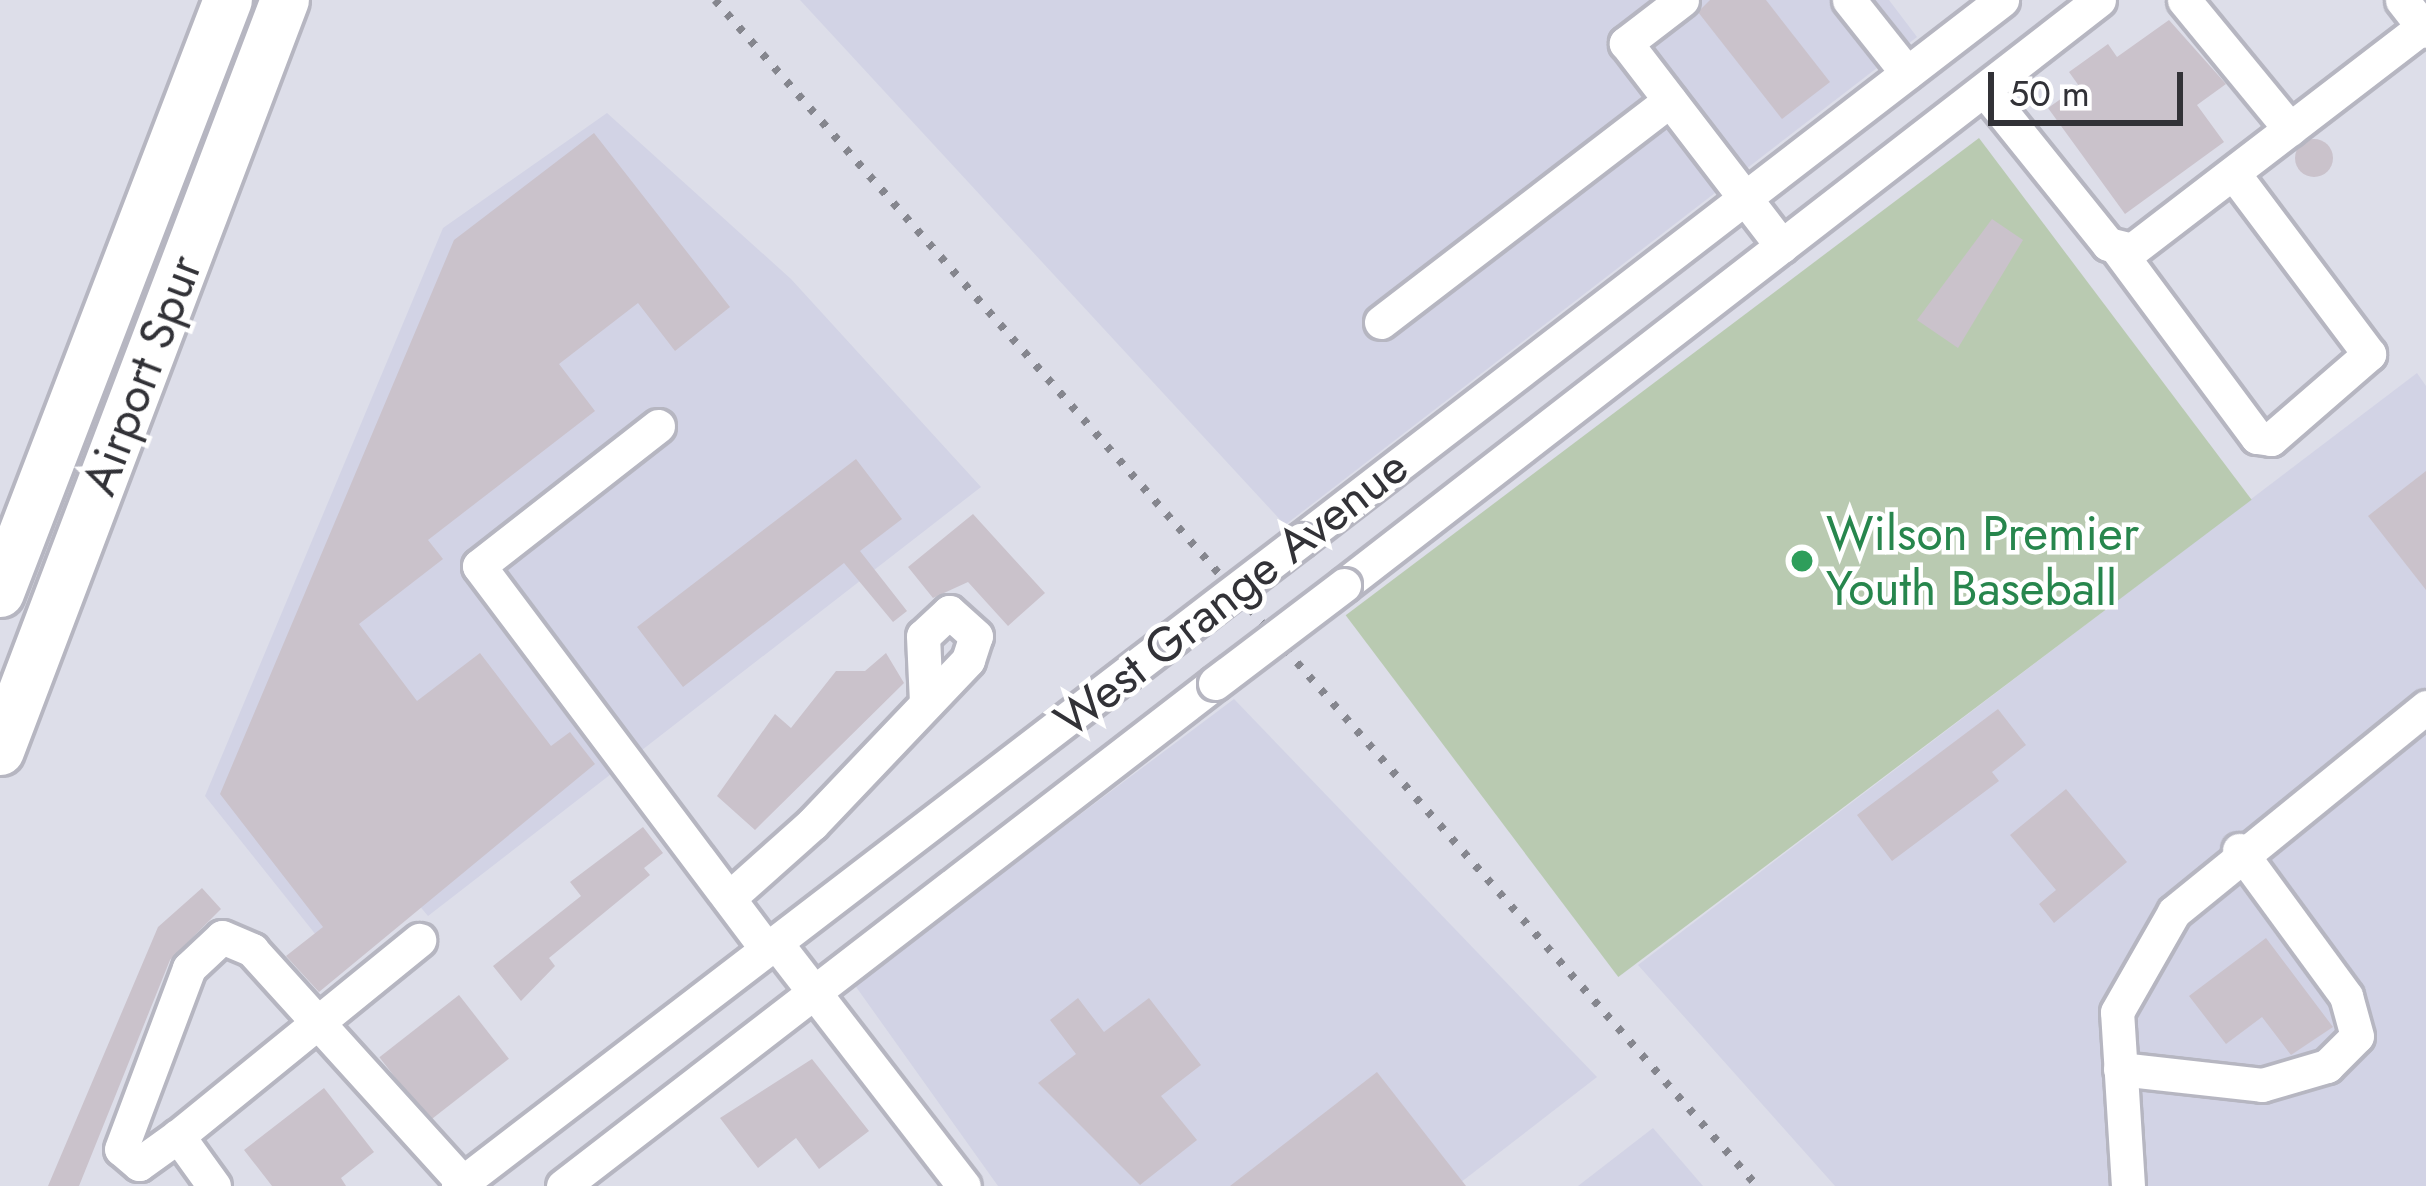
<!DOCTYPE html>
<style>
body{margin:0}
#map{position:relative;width:2426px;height:1186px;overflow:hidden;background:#dddee9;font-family:Jost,sans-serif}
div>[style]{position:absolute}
.built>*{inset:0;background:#d2d3e5}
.green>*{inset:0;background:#b9cab1;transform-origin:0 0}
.building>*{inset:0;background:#cac2cb;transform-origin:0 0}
.round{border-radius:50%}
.roads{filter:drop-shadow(3px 0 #b6b6c1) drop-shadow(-3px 0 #b6b6c1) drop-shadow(0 3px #b6b6c1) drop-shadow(0 -3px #b6b6c1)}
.minor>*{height:33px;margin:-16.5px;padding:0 16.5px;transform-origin:16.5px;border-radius:16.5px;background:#fff}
.highway>*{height:48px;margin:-24px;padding:0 24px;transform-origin:24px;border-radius:24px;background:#fff}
.rail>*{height:8px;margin-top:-4px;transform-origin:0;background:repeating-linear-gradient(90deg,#85868e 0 6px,transparent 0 18px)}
.bridges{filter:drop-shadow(3px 0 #b6b6c1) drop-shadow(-3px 0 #b6b6c1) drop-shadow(0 3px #b6b6c1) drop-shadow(0 -3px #b6b6c1)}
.minor-bridge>*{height:33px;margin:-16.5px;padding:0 16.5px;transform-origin:16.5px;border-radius:16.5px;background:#fff}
.dots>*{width:33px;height:33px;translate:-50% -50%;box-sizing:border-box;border:6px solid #fff;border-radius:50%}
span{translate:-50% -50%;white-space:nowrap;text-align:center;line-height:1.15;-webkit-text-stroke:9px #fff;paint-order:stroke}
.street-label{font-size:48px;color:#323237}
.leisure-label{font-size:48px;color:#27864d}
.left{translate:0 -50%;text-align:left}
.scale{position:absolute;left:1988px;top:72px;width:195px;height:54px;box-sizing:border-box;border:6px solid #323237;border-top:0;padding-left:15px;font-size:36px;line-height:42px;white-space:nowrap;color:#323237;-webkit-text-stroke:9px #fff;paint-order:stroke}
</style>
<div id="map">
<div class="built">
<i style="clip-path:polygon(800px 0,1889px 0,1917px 37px,1285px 525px)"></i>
<i style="clip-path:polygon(607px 113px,791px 279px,981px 487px,428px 916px,397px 879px,320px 940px,205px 796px,443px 228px)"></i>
<i style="clip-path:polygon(2417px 373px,2426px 386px,2426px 1186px,1835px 1186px,1638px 965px)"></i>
<i style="clip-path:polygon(1234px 699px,1597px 1077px,1456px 1186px,998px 1186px,854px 984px)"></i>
<i style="clip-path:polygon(1653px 1128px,1703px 1186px,1578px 1186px)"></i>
</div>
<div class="green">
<i style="left:1979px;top:138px;width:453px;height:793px;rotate:53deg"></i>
</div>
<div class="building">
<i style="clip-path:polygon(1710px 0,1766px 0,1830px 82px,1782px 119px,1698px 12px)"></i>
<i style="clip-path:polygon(2169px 20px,2226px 84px,2197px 105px,2224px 142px,2125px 214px,2048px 108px,2079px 86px,2069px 72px,2108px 44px,2117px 57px)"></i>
<i style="clip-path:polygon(594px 133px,730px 307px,675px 351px,638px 303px,559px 364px,595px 411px,428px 540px,443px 559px,359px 624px,417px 701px,480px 653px,551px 746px,570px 732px,595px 764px,319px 992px,286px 956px,323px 927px,220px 794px,454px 240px)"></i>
<i class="round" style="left:2295px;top:139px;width:38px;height:38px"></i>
<i style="clip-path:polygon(1992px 219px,2023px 240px,1958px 348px,1917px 320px)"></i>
<i style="clip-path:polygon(856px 459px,902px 519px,860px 551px,907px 611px,893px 622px,844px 563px,683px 687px,637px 627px)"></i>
<i style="clip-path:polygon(2426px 471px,2426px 590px,2368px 516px)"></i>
<i style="clip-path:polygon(973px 514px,1045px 593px,1008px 626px,968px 582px,933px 598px,908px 567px)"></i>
<i style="clip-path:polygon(886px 653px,904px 683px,755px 830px,717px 796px,775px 714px,791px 728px,836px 671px,865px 671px)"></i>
<i style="clip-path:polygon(1998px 709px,2026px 745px,1992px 772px,1999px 781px,1892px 861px,1857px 815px)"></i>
<i style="clip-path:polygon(2066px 789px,2127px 862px,2054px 923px,2039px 904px,2056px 890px,2010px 835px)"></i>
<i style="clip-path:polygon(643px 827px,663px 853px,644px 868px,650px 875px,549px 958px,555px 966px,521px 1001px,493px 966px,581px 896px,570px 882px)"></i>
<i style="clip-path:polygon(202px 888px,221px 909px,170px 960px,79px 1186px,48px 1186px,158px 927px)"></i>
<i style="clip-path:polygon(2266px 938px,2333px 1027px,2291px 1055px,2262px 1017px,2226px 1044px,2189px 996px)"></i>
<i style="left:459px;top:995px;width:81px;height:101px;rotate:52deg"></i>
<i style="clip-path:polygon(1078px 998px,1104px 1032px,1149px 998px,1201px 1065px,1161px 1096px,1197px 1140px,1140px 1185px,1038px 1083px,1076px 1054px,1050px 1020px)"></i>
<i style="clip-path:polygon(812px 1059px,869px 1131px,819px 1169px,796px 1138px,758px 1168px,720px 1118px)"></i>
<i style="clip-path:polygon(1377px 1072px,1466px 1186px,1230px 1186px)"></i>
<i style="clip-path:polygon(324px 1088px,374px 1152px,341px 1178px,346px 1186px,272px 1186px,244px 1150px)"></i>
</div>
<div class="roads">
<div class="minor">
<i style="left:1682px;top:0;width:71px;rotate:142.5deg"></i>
<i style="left:1626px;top:43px;width:256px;rotate:52.5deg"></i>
<i style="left:1849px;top:0;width:93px;rotate:51.5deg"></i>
<i style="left:2184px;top:0;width:167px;rotate:50.6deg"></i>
<i style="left:2402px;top:0;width:39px;rotate:52deg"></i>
<i style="left:1985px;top:91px;width:196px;rotate:51.2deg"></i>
<i style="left:2108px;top:244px;width:25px;rotate:14deg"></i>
<i style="left:2132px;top:250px;width:367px;rotate:-37.5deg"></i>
<i style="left:2118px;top:250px;width:233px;rotate:53.4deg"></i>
<i style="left:2257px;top:437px;width:14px;rotate:8deg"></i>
<i style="left:2271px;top:439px;width:130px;rotate:-40.9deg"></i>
<i style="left:2369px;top:354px;width:226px;rotate:-126.9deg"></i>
<i style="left:1381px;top:322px;width:364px;rotate:-37.5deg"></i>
<i style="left:658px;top:426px;width:227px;rotate:142deg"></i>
<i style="left:479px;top:566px;width:479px;rotate:53.1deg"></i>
<i style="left:1301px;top:540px;width:885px;rotate:-37.61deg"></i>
<i style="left:1344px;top:585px;width:955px;rotate:-37.77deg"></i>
<i style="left:729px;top:898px;width:111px;rotate:-41.7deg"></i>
<i style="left:812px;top:824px;width:226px;rotate:-46.4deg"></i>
<i style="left:968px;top:660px;width:25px;rotate:-72deg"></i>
<i style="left:976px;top:636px;width:36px;rotate:-138deg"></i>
<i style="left:949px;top:612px;width:35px;rotate:137deg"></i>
<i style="left:923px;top:636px;width:67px;rotate:87.4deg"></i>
<i style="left:776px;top:943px;width:307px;rotate:52.3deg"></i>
<i style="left:2120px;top:1069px;width:143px;rotate:6.4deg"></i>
<i style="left:2262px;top:1085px;width:68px;rotate:-16.3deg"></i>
<i style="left:2327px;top:1066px;width:42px;rotate:-45deg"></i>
<i style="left:2357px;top:1036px;width:41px;rotate:-105.4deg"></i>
<i style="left:2346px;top:996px;width:181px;rotate:-126.2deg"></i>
<i style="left:178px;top:1136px;width:311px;rotate:-39.1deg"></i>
<i style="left:214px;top:1186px;width:62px;rotate:-125.8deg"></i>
<i style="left:178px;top:1136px;width:48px;rotate:144.3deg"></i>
<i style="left:139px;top:1164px;width:23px;rotate:-140deg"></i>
<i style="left:121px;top:1149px;width:193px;rotate:-69.4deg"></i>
<i style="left:189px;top:968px;width:45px;rotate:-43.2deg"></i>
<i style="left:222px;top:937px;width:33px;rotate:23deg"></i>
<i style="left:252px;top:950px;width:314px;rotate:47.8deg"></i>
<i style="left:458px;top:1186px;width:902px;rotate:-37.48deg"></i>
<i style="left:563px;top:1186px;width:823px;rotate:-37.65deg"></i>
<i style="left:2128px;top:1186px;width:174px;rotate:-93.6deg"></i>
<i style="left:2117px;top:1012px;width:115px;rotate:-60.3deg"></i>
<i style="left:2174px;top:912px;width:325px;rotate:-39.1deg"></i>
</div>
<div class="highway">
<i style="left:0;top:593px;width:635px;rotate:-68.97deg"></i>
<i style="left:0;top:751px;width:803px;rotate:-69.22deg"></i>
</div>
</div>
<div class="rail">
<i style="left:715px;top:0;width:1579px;rotate:48.7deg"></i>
</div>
<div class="bridges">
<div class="minor-bridge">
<i style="left:1174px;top:637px;width:160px;rotate:-37.4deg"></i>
<i style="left:1215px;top:683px;width:162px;rotate:-37.2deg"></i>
</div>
</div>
<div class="dots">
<i style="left:1802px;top:561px;background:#2e9e5b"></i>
</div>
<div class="street-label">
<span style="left:142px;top:375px;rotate:-69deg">Airport Spur</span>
<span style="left:1231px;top:593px;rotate:-38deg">West Grange Avenue</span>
</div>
<div class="leisure-label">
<span class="left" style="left:1826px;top:561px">Wilson Premier<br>Youth Baseball</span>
</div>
<div class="scale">50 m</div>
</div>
